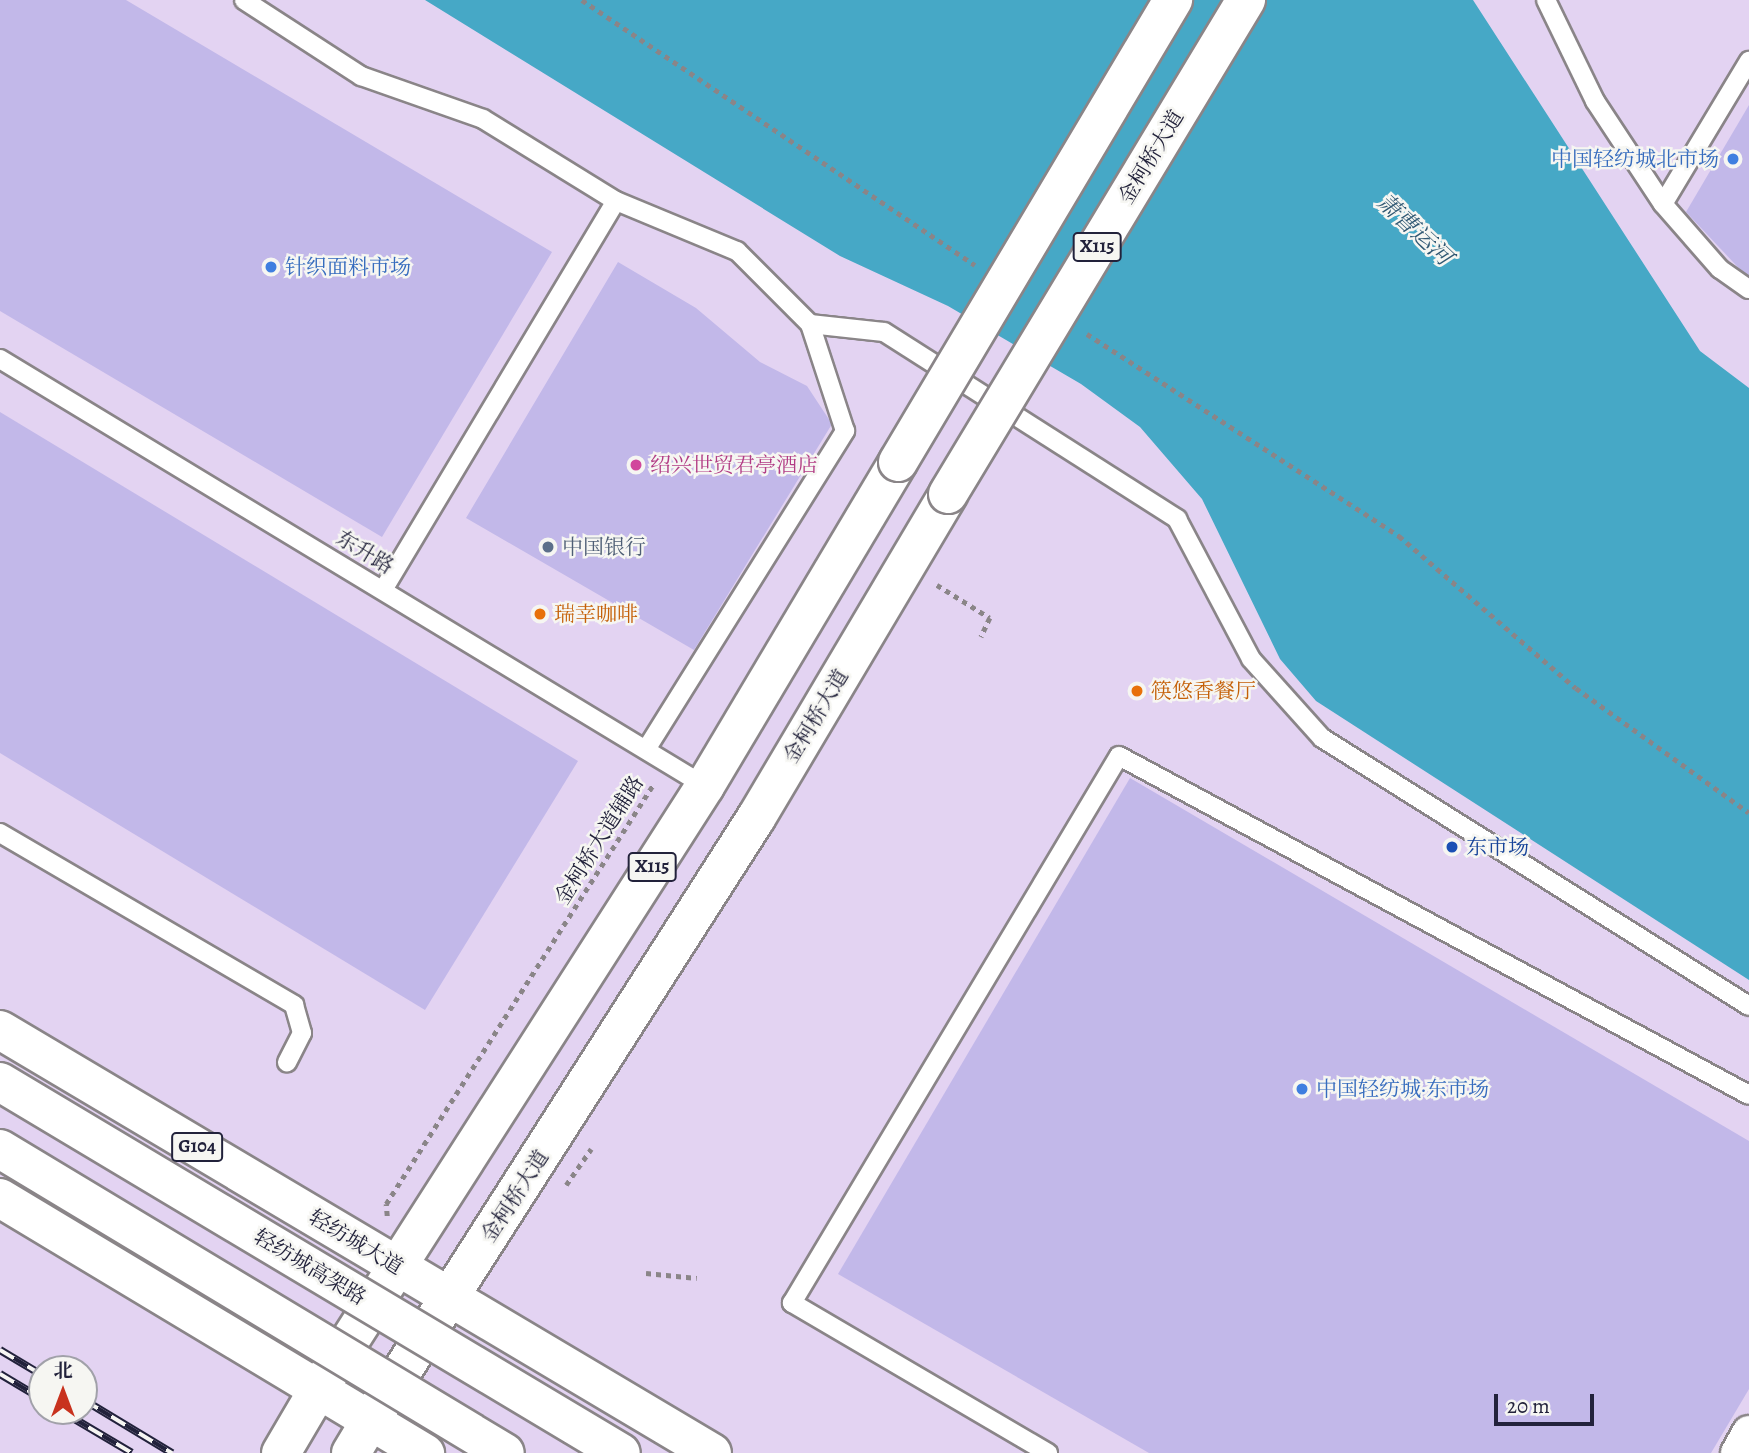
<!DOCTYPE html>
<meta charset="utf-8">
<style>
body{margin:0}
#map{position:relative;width:1749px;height:1453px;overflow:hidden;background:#f2e8d4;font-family:Alegreya,"Noto Serif SC",serif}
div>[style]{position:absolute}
.built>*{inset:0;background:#e3d3f2}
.water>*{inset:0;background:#46a8c6}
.building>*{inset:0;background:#c2b8e9}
.path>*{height:4.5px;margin-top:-2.25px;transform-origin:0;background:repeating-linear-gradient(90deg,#8a8588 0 5px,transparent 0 10px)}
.roads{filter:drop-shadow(2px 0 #8a8588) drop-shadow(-2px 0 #8a8588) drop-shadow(0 2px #8a8588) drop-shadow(0 -2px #8a8588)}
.lane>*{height:18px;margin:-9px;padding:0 9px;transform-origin:9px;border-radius:9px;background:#fff}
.street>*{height:35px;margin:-17.5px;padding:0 17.5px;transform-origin:17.5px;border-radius:17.5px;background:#fff}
.secondary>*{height:38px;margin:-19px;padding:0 19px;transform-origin:19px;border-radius:19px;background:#fff}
.primary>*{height:38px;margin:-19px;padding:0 19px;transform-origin:19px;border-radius:19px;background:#fff}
.rail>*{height:8px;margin-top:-4px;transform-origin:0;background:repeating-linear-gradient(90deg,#f6f6f2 0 16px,#22223b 0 32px);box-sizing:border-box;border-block:2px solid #22223b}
.bridges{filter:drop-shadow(2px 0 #8a8588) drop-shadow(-2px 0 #8a8588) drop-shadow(0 2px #8a8588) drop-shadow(0 -2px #8a8588)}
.primary-bridge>*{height:38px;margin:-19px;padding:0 19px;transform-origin:19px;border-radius:19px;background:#fff}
.highway-bridge>*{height:38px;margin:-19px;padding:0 19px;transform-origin:19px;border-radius:19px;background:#fff}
.dots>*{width:19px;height:19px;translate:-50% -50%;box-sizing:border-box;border:4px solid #f6f6f2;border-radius:50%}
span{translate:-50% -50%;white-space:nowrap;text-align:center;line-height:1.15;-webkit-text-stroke:5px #f6f6f2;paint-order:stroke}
.shield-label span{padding:2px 5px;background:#f6f6f2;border:2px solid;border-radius:5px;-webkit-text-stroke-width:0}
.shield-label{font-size:19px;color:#22223b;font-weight:700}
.street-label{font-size:21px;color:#22223b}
.shop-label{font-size:21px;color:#366cbe}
.right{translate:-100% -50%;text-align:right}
.left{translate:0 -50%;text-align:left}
.hotel-label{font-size:21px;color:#b23c85}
.service-label{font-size:21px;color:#4e5e75}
.food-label{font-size:21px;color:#c56008}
.transit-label{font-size:21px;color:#164399}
.water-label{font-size:23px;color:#305873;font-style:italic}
.north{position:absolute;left:28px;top:1355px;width:70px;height:70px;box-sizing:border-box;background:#f6f6f2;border:2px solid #a1a1a9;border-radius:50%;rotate:0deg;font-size:19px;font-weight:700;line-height:28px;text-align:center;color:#22223b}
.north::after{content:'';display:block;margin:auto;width:24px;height:32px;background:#c8321e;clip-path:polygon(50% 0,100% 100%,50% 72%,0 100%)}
.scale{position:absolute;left:1494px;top:1394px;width:100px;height:32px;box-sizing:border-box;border:4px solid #22223b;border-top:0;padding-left:9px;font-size:21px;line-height:24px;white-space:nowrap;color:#22223b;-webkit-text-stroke:5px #f6f6f2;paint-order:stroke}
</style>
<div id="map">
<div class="built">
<i style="clip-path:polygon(evenodd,0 0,1749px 0,1749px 1453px,0 1453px,0 0,42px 1369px,84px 1369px,84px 1411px,42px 1411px,42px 1369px)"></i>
</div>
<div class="water">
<i style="clip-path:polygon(425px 0,1473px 0,1700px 351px,1749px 388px,1749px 980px,1316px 701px,1280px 659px,1202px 499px,1140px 427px,1081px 384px,948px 306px,840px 256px)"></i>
</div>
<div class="building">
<i style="clip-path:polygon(0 0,126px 0,552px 252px,382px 537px,0 311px)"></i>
<i style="clip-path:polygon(1749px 105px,1749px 279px,1686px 212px)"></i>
<i style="clip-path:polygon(618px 262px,696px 308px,760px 362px,807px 386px,832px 424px,694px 650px,466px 518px)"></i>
<i style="clip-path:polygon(0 412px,578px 761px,425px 1010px,0 753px)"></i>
<i style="clip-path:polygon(1130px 778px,1749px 1141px,1749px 1389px,1711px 1453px,1149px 1453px,838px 1274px)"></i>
</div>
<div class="path">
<i style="left:582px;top:0;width:474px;rotate:34deg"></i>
<i style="left:1087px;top:334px;width:372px;rotate:32.9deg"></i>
<i style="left:1399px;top:536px;width:233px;rotate:40.7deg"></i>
<i style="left:1576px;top:688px;width:213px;rotate:35.8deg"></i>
<i style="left:937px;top:585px;width:62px;rotate:31.9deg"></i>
<i style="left:990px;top:618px;width:21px;rotate:115deg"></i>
<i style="left:566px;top:1185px;width:44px;rotate:-55.2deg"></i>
<i style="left:387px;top:1216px;width:12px;rotate:-95deg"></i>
<i style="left:386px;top:1204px;width:497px;rotate:-57.5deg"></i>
<i style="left:646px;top:1273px;width:51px;rotate:5.6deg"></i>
</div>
<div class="roads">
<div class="lane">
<i style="left:244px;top:0;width:140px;rotate:33deg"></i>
<i style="left:361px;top:76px;width:129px;rotate:19.4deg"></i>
<i style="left:483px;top:119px;width:156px;rotate:31.7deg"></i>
<i style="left:616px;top:201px;width:131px;rotate:22.5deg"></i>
<i style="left:737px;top:251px;width:103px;rotate:45deg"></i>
<i style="left:810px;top:324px;width:74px;rotate:6.2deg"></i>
<i style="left:884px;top:332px;width:348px;rotate:32.5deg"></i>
<i style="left:1177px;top:519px;width:158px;rotate:62.1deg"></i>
<i style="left:1251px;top:659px;width:106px;rotate:48.1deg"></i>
<i style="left:1322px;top:738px;width:504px;rotate:32.11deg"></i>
<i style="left:1546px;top:0;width:112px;rotate:64.1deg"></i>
<i style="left:1595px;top:101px;width:123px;rotate:56.6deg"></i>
<i style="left:1663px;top:204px;width:86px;rotate:48.8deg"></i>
<i style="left:1720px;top:269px;width:35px;rotate:35deg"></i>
<i style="left:1663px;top:204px;width:167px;rotate:-59deg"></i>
<i style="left:0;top:359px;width:824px;rotate:31.2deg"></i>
<i style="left:383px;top:590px;width:453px;rotate:-59.1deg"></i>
<i style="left:647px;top:748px;width:374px;rotate:-58deg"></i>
<i style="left:845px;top:431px;width:113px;rotate:-108.1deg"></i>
<i style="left:0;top:833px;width:341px;rotate:30.3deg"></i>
<i style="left:294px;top:1005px;width:29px;rotate:74deg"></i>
<i style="left:302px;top:1033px;width:33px;rotate:117deg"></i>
<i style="left:1048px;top:1453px;width:297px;rotate:-149.6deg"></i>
<i style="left:792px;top:1303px;width:637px;rotate:-59.13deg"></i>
<i style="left:1119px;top:756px;width:715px;rotate:28.28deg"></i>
</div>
<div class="street">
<i style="left:1738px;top:1453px;width:23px;rotate:-61deg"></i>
</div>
<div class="secondary">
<i style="left:281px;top:1453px;width:73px;rotate:-59.6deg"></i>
<i style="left:351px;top:1453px;width:37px;rotate:-59deg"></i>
</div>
<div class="primary">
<i style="left:0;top:1030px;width:828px;rotate:30.71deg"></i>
<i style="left:0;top:1198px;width:496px;rotate:31deg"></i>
<i style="left:318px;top:1390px;width:717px;rotate:-57.35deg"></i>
<i style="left:705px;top:786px;width:377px;rotate:-59.2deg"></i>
<i style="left:370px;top:1421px;width:716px;rotate:-57.38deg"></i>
<i style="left:756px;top:818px;width:377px;rotate:-59.3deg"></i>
</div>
</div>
<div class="rail">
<i style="left:0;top:1350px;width:49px;rotate:30.8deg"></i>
<i style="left:0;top:1374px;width:49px;rotate:30.8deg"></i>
<i style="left:84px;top:1400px;width:103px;rotate:31.1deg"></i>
<i style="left:61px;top:1411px;width:82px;rotate:30.6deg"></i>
</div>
<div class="bridges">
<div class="primary-bridge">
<i style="left:898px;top:462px;width:538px;rotate:-59.24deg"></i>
<i style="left:948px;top:494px;width:577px;rotate:-58.9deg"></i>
</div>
<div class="highway-bridge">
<i style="left:0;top:1082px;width:723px;rotate:30.86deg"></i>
<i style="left:0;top:1149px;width:589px;rotate:31.05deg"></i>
</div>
</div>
<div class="dots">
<i style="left:1733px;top:159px;background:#3f7fe0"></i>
<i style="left:271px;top:267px;background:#3f7fe0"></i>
<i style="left:636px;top:465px;background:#d1479c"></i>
<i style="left:548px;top:547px;background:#5c6f8a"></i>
<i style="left:540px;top:614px;background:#e8710a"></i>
<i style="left:1137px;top:691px;background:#e8710a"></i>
<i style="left:1452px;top:847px;background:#1a4fb4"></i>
<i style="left:1302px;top:1089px;background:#3f7fe0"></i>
</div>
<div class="shield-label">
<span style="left:1097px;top:247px">X115</span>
<span style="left:652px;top:867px">X115</span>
<span style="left:197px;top:1147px">G104</span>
</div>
<div class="street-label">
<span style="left:1151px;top:157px;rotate:-59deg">金柯桥大道</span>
<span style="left:365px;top:552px;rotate:31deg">东升路</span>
<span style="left:816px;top:716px;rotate:-59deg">金柯桥大道</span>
<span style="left:599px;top:840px;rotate:-58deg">金柯桥大道辅路</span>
<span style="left:515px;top:1196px;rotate:-57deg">金柯桥大道</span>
<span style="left:356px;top:1242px;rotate:31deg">轻纺城大道</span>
<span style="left:310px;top:1267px;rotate:31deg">轻纺城高架路</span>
</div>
<div class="shop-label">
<span class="right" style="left:1719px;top:159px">中国轻纺城北市场</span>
<span class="left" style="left:285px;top:267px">针织面料市场</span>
<span class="left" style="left:1316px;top:1089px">中国轻纺城·东市场</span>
</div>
<div class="hotel-label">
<span class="left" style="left:650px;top:465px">绍兴世贸君亭酒店</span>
</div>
<div class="service-label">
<span class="left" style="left:562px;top:547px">中国银行</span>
</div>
<div class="food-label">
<span class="left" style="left:554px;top:614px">瑞幸咖啡</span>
<span class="left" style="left:1151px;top:691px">筷悠香餐厅</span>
</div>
<div class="transit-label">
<span class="left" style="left:1466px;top:847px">东市场</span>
</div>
<div class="water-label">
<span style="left:1414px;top:230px;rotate:43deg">萧曹运河</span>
</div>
<div class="north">北</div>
<div class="scale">20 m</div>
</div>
